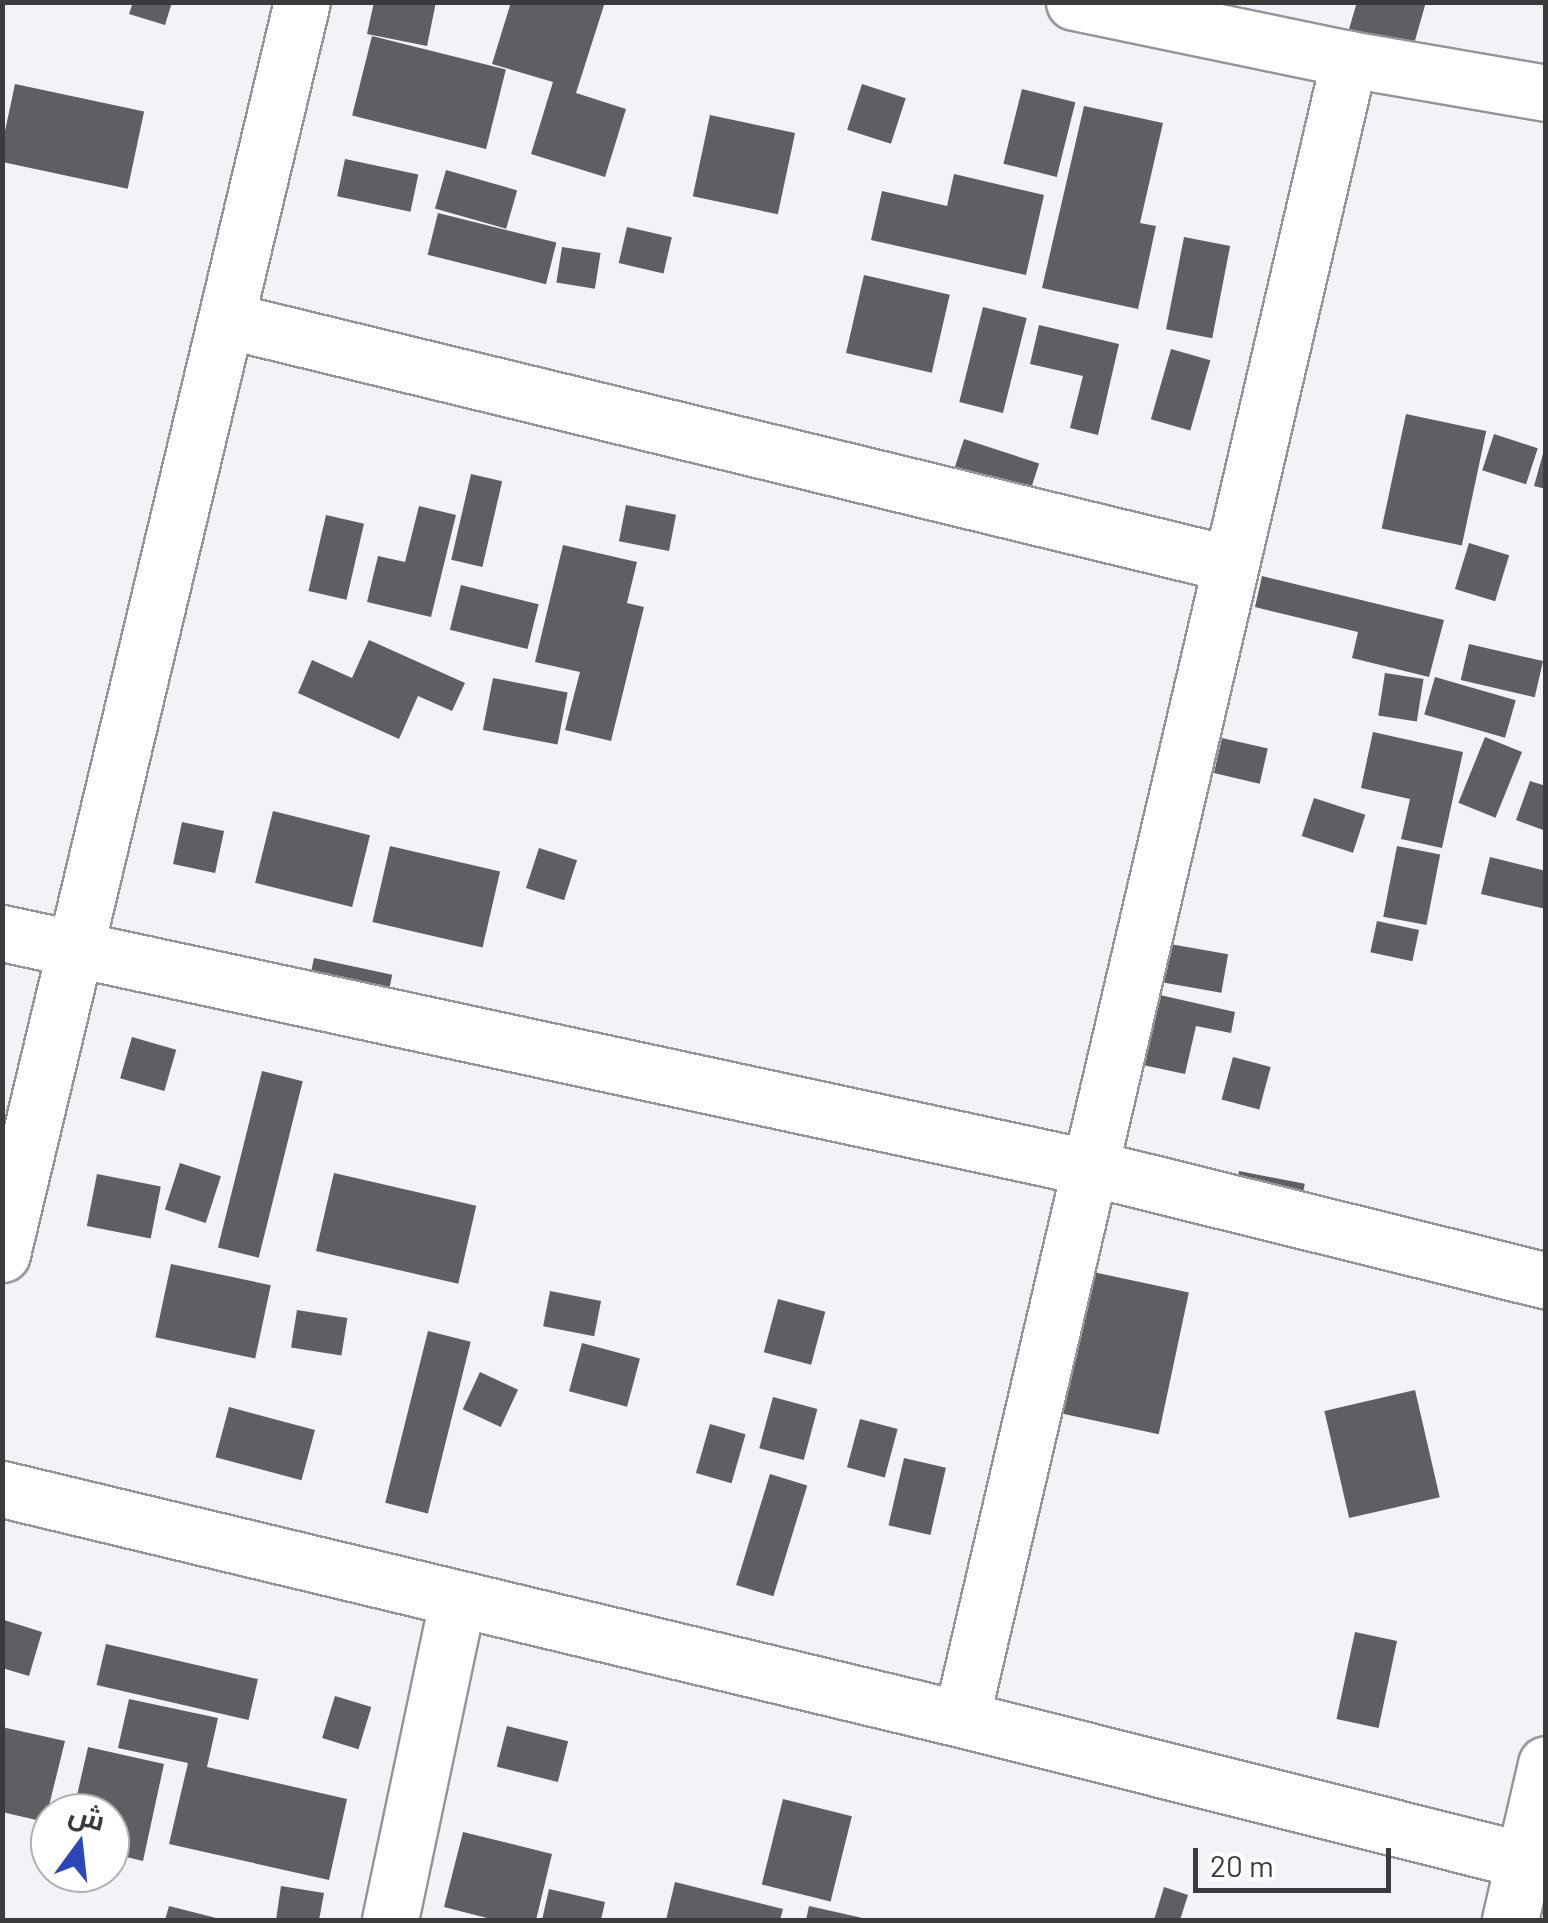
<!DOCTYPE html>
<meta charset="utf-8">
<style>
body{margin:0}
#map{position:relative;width:1548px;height:1923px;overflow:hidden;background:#f2f2f7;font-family:Barlow,Cairo,sans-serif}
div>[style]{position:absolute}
.building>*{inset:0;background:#5f5f63;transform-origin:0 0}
.roads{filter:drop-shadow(2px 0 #949499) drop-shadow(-2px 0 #949499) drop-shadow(0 2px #949499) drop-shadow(0 -2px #949499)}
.minor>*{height:55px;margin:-27.5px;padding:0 27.5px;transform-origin:27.5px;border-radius:27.5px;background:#fff}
span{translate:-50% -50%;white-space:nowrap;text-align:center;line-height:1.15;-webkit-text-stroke:10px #fff;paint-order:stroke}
.frame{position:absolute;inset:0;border:5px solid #3b3b3d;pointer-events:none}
.north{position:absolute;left:30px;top:1793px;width:100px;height:100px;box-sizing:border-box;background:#fff;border:2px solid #b1b1b1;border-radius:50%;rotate:15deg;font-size:28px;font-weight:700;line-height:40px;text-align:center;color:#3b3b3d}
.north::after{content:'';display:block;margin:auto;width:35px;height:45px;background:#2a48b8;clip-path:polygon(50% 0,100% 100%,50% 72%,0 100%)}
.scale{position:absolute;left:1193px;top:1848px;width:198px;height:45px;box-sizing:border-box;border:5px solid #3b3b3d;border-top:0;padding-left:12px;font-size:30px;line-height:35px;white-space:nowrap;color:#3b3b3d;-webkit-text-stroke:8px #fff;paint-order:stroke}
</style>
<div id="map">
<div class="building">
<i style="clip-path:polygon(133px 2px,172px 2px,165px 25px,129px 14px)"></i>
<i style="clip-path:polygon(374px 2px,436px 2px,427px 46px,367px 34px)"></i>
<i style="clip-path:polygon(511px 2px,605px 2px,576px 93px,626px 109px,605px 177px,531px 154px,553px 82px,492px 64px)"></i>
<i style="clip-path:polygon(1357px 2px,1426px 2px,1408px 65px,1344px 46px)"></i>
<i style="left:372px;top:36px;width:138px;height:82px;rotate:14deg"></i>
<i style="left:15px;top:84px;width:132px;height:79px;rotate:12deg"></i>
<i style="left:862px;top:84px;width:46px;height:48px;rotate:18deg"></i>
<i style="left:1022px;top:89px;width:55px;height:77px;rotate:14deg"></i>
<i style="clip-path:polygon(1084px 106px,1163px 123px,1140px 223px,1156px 226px,1138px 309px,1042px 288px)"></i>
<i style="left:710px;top:115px;width:87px;height:83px;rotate:12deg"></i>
<i style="left:345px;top:159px;width:75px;height:38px;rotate:12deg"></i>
<i style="left:446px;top:170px;width:74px;height:40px;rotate:16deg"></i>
<i style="clip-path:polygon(954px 174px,1044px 195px,1026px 275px,871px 240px,882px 191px,947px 206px)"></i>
<i style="left:438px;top:213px;width:122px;height:43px;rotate:14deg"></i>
<i style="left:627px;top:227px;width:46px;height:37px;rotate:13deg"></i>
<i style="left:1184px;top:237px;width:47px;height:94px;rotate:11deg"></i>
<i style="left:562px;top:247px;width:39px;height:36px;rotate:9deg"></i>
<i style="left:864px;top:275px;width:88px;height:80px;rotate:13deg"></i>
<i style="left:983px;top:307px;width:45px;height:98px;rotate:14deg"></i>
<i style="clip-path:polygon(1039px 325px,1119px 344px,1098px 435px,1070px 428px,1083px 376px,1030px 364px)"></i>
<i style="left:1171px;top:349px;width:41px;height:73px;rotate:16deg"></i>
<i style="left:1406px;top:414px;width:82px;height:117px;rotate:12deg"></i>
<i style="left:1494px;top:434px;width:46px;height:38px;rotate:18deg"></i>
<i style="left:964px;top:439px;width:79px;height:41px;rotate:18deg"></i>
<i style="clip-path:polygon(1546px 443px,1546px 489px,1534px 486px)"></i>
<i style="left:471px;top:474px;width:32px;height:88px;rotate:13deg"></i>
<i style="left:626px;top:505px;width:51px;height:37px;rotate:11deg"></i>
<i style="clip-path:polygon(419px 506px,456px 515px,431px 617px,367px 602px,378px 556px,405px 562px)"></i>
<i style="left:326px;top:515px;width:39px;height:78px;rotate:13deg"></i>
<i style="left:1469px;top:543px;width:42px;height:48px;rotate:17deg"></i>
<i style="clip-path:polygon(563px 545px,637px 562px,627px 603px,644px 607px,611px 741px,565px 730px,580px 672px,535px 662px)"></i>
<i style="clip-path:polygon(1262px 576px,1444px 620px,1429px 677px,1352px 658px,1358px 632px,1255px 607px)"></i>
<i style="left:461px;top:585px;width:80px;height:46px;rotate:14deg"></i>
<i style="clip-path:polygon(369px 640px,465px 683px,452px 711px,418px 696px,399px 739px,298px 693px,312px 660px,352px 678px)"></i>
<i style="left:1469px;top:644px;width:76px;height:37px;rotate:13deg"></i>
<i style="left:1385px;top:673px;width:39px;height:43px;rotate:9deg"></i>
<i style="left:1435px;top:677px;width:84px;height:39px;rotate:16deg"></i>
<i style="left:493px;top:678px;width:76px;height:53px;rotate:11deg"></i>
<i style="clip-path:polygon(1373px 732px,1463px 752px,1442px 848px,1401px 839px,1410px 799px,1361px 788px)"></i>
<i style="left:1485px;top:737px;width:40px;height:71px;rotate:22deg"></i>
<i style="left:1222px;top:738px;width:47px;height:36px;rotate:13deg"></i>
<i style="clip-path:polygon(1530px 781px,1546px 786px,1546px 831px,1516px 820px)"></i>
<i style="left:1314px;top:798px;width:54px;height:40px;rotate:18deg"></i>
<i style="left:273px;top:811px;width:100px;height:74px;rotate:14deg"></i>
<i style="left:182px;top:822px;width:43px;height:43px;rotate:12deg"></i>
<i style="left:390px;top:846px;width:113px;height:78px;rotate:13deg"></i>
<i style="left:1397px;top:846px;width:44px;height:72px;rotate:11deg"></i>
<i style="left:539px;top:848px;width:40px;height:42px;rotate:18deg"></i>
<i style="clip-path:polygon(1490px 857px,1546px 871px,1546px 909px,1481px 894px)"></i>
<i style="left:1377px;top:921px;width:43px;height:32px;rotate:12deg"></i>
<i style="left:1170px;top:944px;width:59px;height:39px;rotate:10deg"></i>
<i style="left:314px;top:958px;width:80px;height:38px;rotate:12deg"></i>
<i style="clip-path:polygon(1160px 995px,1235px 1012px,1231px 1033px,1196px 1026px,1185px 1074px,1143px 1065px)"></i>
<i style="left:132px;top:1037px;width:46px;height:43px;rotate:16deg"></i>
<i style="left:1233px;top:1057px;width:39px;height:44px;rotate:15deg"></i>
<i style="left:262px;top:1071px;width:42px;height:182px;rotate:14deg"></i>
<i style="left:180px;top:1163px;width:43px;height:49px;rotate:18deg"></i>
<i style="left:1239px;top:1171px;width:67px;height:35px;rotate:11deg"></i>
<i style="left:334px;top:1173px;width:146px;height:80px;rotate:13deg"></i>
<i style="left:97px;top:1174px;width:65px;height:53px;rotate:11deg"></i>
<i style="left:171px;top:1264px;width:102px;height:75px;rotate:12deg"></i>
<i style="left:1093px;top:1272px;width:98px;height:145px;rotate:12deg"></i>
<i style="left:550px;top:1291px;width:52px;height:36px;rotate:11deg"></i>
<i style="left:778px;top:1299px;width:49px;height:55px;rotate:15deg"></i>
<i style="left:297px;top:1310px;width:51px;height:38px;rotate:9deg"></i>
<i style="left:428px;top:1331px;width:44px;height:177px;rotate:14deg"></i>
<i style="left:582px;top:1343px;width:60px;height:50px;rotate:15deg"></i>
<i style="left:480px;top:1372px;width:42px;height:41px;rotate:25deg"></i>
<i style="left:1415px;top:1390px;width:110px;height:93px;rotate:77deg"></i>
<i style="left:773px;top:1397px;width:46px;height:53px;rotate:15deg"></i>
<i style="left:229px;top:1407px;width:89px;height:52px;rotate:15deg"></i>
<i style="left:860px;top:1419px;width:39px;height:50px;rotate:15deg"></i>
<i style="left:710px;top:1424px;width:37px;height:51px;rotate:16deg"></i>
<i style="left:904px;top:1458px;width:43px;height:69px;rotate:13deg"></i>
<i style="left:770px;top:1474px;width:39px;height:116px;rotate:17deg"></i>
<i style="clip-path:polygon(4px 1620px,42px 1632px,29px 1676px,2px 1668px)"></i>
<i style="left:1355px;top:1632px;width:43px;height:89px;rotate:12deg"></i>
<i style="left:106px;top:1644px;width:156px;height:42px;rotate:13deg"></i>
<i style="left:335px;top:1696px;width:38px;height:44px;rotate:17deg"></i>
<i style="clip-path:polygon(129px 1699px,218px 1718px,207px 1767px,347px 1799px,329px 1880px,169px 1844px,188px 1763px,118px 1748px)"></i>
<i style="left:507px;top:1726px;width:63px;height:42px;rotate:14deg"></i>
<i style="clip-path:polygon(2px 1727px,65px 1741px,45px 1822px,2px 1812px)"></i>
<i style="clip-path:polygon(88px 1747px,164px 1764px,143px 1861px,110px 1853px,110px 1813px,73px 1813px)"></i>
<i style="left:783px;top:1799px;width:71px;height:88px;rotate:14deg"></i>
<i style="clip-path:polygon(463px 1832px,552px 1854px,536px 1920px,495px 1920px,444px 1907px)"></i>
<i style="clip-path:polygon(675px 1882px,783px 1909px,780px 1920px,666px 1920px)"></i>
<i style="clip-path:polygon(281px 1886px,324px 1893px,319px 1920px,276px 1920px)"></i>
<i style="clip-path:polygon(1164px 1887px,1188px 1895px,1180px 1920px,1154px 1920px)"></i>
<i style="clip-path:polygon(549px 1889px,605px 1902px,601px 1920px,542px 1920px)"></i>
<i style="clip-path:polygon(169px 1906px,220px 1919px,220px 1920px,165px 1920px)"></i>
<i style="clip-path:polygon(809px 1906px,867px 1919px,867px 1920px,806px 1920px)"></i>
</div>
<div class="roads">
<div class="minor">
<i style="left:1074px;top:2px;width:281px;rotate:11.7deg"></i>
<i style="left:1349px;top:59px;width:200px;rotate:9.8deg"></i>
<i style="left:226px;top:320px;width:1034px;rotate:13.65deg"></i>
<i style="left:2px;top:933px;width:1110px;rotate:12.17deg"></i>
<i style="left:1087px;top:1167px;width:473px;rotate:13.9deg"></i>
<i style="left:2px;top:1254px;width:1287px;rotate:-76.53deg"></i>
<i style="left:2px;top:1489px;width:986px;rotate:13.49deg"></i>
<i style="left:961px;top:1719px;width:579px;rotate:14.08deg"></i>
<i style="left:961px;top:1719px;width:1705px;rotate:-76.84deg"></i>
<i style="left:390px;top:1920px;width:326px;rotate:-78.1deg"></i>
<i style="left:1510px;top:1920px;width:160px;rotate:-77deg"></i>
</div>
</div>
<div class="frame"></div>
<div class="north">ش</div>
<div class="scale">20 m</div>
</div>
